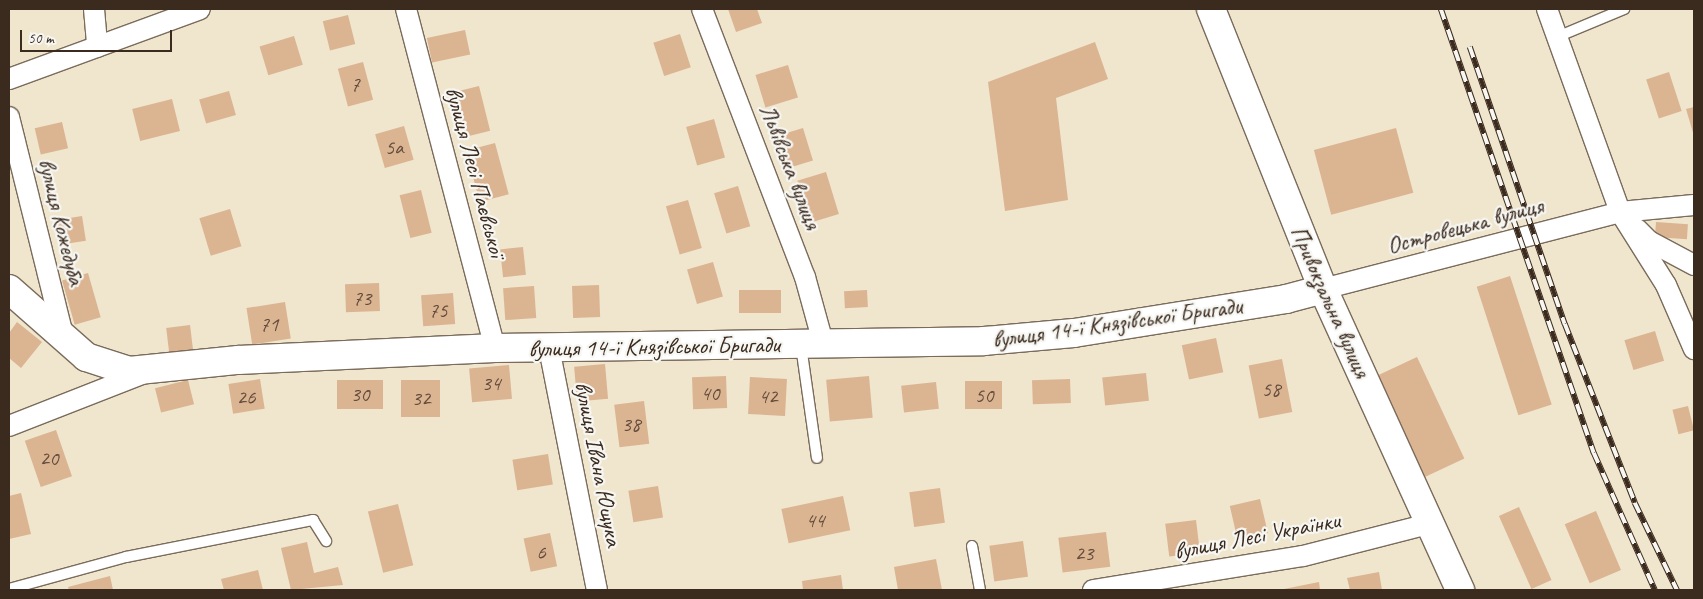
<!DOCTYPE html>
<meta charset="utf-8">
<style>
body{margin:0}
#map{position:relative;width:1703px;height:599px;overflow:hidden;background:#f0e5cd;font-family:Caveat,sans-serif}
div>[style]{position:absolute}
.building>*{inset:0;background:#dbb492;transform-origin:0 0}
.roads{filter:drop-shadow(1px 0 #7a6b5b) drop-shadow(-1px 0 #7a6b5b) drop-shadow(0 1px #7a6b5b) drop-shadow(0 -1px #7a6b5b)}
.lane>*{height:10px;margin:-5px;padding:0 5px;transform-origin:5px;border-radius:5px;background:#fff}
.street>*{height:20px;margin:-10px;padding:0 10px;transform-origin:10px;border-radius:10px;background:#fff}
.secondary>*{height:28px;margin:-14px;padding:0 14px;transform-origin:14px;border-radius:14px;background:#fff}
.rail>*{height:5.5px;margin-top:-2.75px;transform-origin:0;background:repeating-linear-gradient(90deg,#f6f6f2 0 11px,#3b2a1e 0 22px);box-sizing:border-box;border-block:1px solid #3b2a1e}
span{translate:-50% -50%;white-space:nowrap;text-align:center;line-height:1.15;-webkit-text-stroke:4.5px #f6f6f2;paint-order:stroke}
.number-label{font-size:21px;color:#634c3b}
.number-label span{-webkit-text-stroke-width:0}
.street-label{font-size:24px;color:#3b2a1e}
.frame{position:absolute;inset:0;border:10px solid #3b2a1e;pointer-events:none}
.scale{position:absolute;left:20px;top:30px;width:152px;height:22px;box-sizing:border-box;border:2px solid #3b2a1e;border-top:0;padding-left:6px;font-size:15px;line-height:18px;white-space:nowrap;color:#3b2a1e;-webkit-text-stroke:4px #f6f6f2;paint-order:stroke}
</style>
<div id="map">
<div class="building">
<i style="clip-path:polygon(728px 9px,757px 9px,762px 23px,736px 32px)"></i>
<i style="left:348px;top:15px;width:30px;height:26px;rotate:76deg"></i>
<i style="left:465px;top:30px;width:25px;height:39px;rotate:78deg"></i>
<i style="left:680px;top:34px;width:35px;height:28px;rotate:72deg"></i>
<i style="left:294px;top:36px;width:30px;height:36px;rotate:73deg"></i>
<i style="clip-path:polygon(1095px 42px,1108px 79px,1056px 98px,1068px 200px,1005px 211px,988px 82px)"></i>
<i style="left:363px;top:62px;width:39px;height:26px;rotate:75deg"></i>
<i style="left:788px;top:65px;width:34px;height:34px;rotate:73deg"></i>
<i style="left:1669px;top:72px;width:41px;height:24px;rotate:72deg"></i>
<i style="left:479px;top:86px;width:46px;height:31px;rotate:76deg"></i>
<i style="left:229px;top:91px;width:25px;height:31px;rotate:74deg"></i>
<i style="left:172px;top:99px;width:33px;height:41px;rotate:76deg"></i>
<i style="clip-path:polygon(1694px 107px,1694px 136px,1686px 109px)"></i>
<i style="left:714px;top:119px;width:40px;height:29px;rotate:74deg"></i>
<i style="left:62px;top:122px;width:27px;height:28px;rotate:77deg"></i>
<i style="left:404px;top:126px;width:35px;height:30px;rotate:74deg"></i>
<i style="left:803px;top:128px;width:34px;height:29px;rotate:73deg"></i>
<i style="left:1396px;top:128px;width:67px;height:85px;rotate:75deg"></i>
<i style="left:495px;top:143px;width:53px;height:30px;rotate:75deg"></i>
<i style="left:826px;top:172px;width:44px;height:30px;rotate:73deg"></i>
<i style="left:738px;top:186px;width:42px;height:25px;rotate:73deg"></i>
<i style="left:421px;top:190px;width:44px;height:22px;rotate:76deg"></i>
<i style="left:688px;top:200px;width:50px;height:23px;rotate:74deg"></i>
<i style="left:230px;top:209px;width:39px;height:32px;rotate:73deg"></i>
<i style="left:82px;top:216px;width:25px;height:25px;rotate:81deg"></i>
<i style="left:1656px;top:222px;width:32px;height:15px;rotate:4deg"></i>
<i style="left:523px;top:247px;width:28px;height:23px;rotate:84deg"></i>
<i style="left:713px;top:262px;width:36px;height:27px;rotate:74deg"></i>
<i style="left:88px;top:273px;width:46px;height:27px;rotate:74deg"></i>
<i style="left:1510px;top:276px;width:135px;height:35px;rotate:72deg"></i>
<i style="left:379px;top:283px;width:28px;height:34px;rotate:88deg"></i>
<i style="left:599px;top:285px;width:32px;height:27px;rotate:88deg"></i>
<i style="left:534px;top:286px;width:32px;height:31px;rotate:86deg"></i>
<i style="left:739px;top:290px;width:42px;height:23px"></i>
<i style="left:867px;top:290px;width:17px;height:23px;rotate:87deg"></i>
<i style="left:453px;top:293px;width:31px;height:32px;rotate:86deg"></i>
<i style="left:285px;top:302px;width:37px;height:39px;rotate:81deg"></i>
<i style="clip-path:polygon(17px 322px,42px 342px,21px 368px,9px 358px,9px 333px)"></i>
<i style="left:190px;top:325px;width:25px;height:24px;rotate:83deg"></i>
<i style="left:1655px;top:331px;width:31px;height:32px;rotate:73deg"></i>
<i style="left:1216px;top:338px;width:35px;height:35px;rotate:78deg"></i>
<i style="left:1417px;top:357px;width:112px;height:50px;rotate:65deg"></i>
<i style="left:1282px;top:359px;width:54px;height:34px;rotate:79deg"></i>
<i style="left:605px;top:364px;width:35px;height:31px;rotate:85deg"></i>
<i style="left:509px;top:365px;width:34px;height:40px;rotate:85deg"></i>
<i style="left:1146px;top:373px;width:28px;height:44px;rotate:84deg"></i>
<i style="left:726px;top:376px;width:32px;height:34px;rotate:88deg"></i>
<i style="left:869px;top:376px;width:42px;height:43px;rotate:85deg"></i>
<i style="left:750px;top:377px;width:37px;height:37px;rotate:3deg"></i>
<i style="left:260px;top:379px;width:30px;height:32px;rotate:81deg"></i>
<i style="left:1070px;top:379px;width:24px;height:38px;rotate:88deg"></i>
<i style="left:188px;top:380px;width:25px;height:34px;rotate:76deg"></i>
<i style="left:337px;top:380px;width:46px;height:29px"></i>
<i style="left:401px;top:380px;width:39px;height:37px"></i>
<i style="left:965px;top:381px;width:37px;height:28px"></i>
<i style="left:936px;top:382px;width:27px;height:35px;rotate:84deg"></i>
<i style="left:644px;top:401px;width:43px;height:30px;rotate:83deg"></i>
<i style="left:1688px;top:406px;width:25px;height:16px;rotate:76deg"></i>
<i style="left:56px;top:430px;width:49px;height:33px;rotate:71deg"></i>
<i style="left:548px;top:454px;width:31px;height:36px;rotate:81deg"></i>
<i style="left:658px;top:486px;width:32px;height:30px;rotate:81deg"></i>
<i style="left:940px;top:488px;width:35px;height:31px;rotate:82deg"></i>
<i style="clip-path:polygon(21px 493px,31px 534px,9px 539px,9px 496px)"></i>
<i style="left:843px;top:496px;width:35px;height:63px;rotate:78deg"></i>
<i style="left:1260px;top:499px;width:35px;height:31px;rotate:77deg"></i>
<i style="left:398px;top:504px;width:63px;height:31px;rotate:76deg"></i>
<i style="left:1519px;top:507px;width:80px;height:22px;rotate:66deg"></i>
<i style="left:1596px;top:511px;width:64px;height:34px;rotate:67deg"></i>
<i style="left:1196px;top:520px;width:33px;height:31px;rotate:83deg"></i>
<i style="left:1106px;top:532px;width:35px;height:48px;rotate:83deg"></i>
<i style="left:550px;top:533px;width:34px;height:27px;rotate:78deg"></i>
<i style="left:1023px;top:541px;width:36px;height:34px;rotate:82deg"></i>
<i style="clip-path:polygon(307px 542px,314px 573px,338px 567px,343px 585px,291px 590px,281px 548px)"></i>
<i style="clip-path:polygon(936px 559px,942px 590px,898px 590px,894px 567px)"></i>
<i style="clip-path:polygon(258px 570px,263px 590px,224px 590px,221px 579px)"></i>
<i style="clip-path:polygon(1379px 572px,1382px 590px,1350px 590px,1347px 578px)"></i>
<i style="clip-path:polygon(841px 575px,843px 590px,803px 590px,802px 581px)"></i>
<i style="clip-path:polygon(110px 576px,113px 590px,69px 590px,68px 587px)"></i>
<i style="clip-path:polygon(1319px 582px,1320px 590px,1284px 590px,1284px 589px)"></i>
</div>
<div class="roads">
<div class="lane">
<i style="left:1557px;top:37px;width:73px;rotate:-22.7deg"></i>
<i style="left:801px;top:346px;width:113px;rotate:81.9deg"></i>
<i style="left:972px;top:546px;width:45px;rotate:79.7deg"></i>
<i style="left:9px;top:589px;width:121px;rotate:-15.3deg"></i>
<i style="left:126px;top:557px;width:191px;rotate:-11.2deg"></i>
<i style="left:313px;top:520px;width:25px;rotate:58deg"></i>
</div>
<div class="street">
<i style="left:94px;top:9px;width:38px;rotate:85deg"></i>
<i style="left:406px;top:9px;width:350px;rotate:75.3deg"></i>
<i style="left:702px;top:9px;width:287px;rotate:69deg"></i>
<i style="left:805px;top:277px;width:72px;rotate:74.6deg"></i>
<i style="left:1547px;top:9px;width:216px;rotate:70.2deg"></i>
<i style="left:1620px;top:212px;width:86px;rotate:57.8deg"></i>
<i style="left:1666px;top:285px;width:70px;rotate:66.4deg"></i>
<i style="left:9px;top:79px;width:203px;rotate:-20.1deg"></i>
<i style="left:9px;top:117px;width:229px;rotate:76.1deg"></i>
<i style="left:1637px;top:229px;width:17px;rotate:45deg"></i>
<i style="left:1649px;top:241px;width:51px;rotate:28.1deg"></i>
<i style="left:1323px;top:289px;width:307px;rotate:-14.5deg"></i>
<i style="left:1620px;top:212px;width:74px;rotate:-5.4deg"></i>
<i style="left:549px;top:348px;width:247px;rotate:78.8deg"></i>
<i style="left:9px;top:426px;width:143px;rotate:-21.4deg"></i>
<i style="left:1093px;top:590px;width:213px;rotate:-9.2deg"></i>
<i style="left:1303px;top:556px;width:130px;rotate:-14.3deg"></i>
</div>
<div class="secondary">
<i style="left:1211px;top:9px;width:302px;rotate:68.2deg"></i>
<i style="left:1323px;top:289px;width:331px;rotate:65.5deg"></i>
<i style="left:9px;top:289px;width:103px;rotate:41.4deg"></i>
<i style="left:86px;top:357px;width:45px;rotate:18deg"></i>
<i style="left:129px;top:371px;width:110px;rotate:-5.8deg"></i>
<i style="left:238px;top:360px;width:257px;rotate:-2.7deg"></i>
<i style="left:495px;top:348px;width:489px;rotate:-0.8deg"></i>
<i style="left:984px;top:341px;width:90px;rotate:-5.1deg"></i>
<i style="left:1074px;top:333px;width:215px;rotate:-9.1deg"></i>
<i style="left:1286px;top:299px;width:38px;rotate:-15deg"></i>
</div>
</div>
<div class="rail">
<i style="left:1441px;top:9px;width:470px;rotate:71deg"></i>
<i style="left:1594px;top:453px;width:150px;rotate:66deg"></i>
<i style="left:1470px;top:47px;width:293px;rotate:71.1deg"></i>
<i style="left:1565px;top:324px;width:192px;rotate:68.6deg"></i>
<i style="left:1635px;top:503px;width:97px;rotate:64.2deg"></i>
</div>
<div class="number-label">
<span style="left:355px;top:84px">7</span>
<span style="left:394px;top:147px">5а</span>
<span style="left:362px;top:298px">73</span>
<span style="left:438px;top:310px">75</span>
<span style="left:269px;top:324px">71</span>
<span style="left:491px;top:383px">34</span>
<span style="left:1271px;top:389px">58</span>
<span style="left:710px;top:393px">40</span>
<span style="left:360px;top:394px">30</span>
<span style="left:984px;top:395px">50</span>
<span style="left:768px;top:396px">42</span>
<span style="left:246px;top:397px">26</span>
<span style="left:421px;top:398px">32</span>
<span style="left:631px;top:424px">38</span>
<span style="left:49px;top:458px">20</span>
<span style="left:815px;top:520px">44</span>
<span style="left:541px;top:552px">6</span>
<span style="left:1084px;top:553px">23</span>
</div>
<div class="street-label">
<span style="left:790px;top:167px;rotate:69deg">Львівська вулиця</span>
<span style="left:475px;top:172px;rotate:75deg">вулиця Лесі Паєвської</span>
<span style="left:61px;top:222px;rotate:76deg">вулиця Кожедуба</span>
<span style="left:1465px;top:226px;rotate:-15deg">Островецька вулиця</span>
<span style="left:1330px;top:302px;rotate:66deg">Привокзальна вулиця</span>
<span style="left:1117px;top:323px;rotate:-8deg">вулиця 14-ї Князівської Бригади</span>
<span style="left:654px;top:347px;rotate:-1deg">вулиця 14-ї Князівської Бригади</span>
<span style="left:598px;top:464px;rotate:79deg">вулиця Івана Ющука</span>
<span style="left:1257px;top:536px;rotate:-11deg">вулиця Лесі Українки</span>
</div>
<div class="frame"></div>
<div class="scale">50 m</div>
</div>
